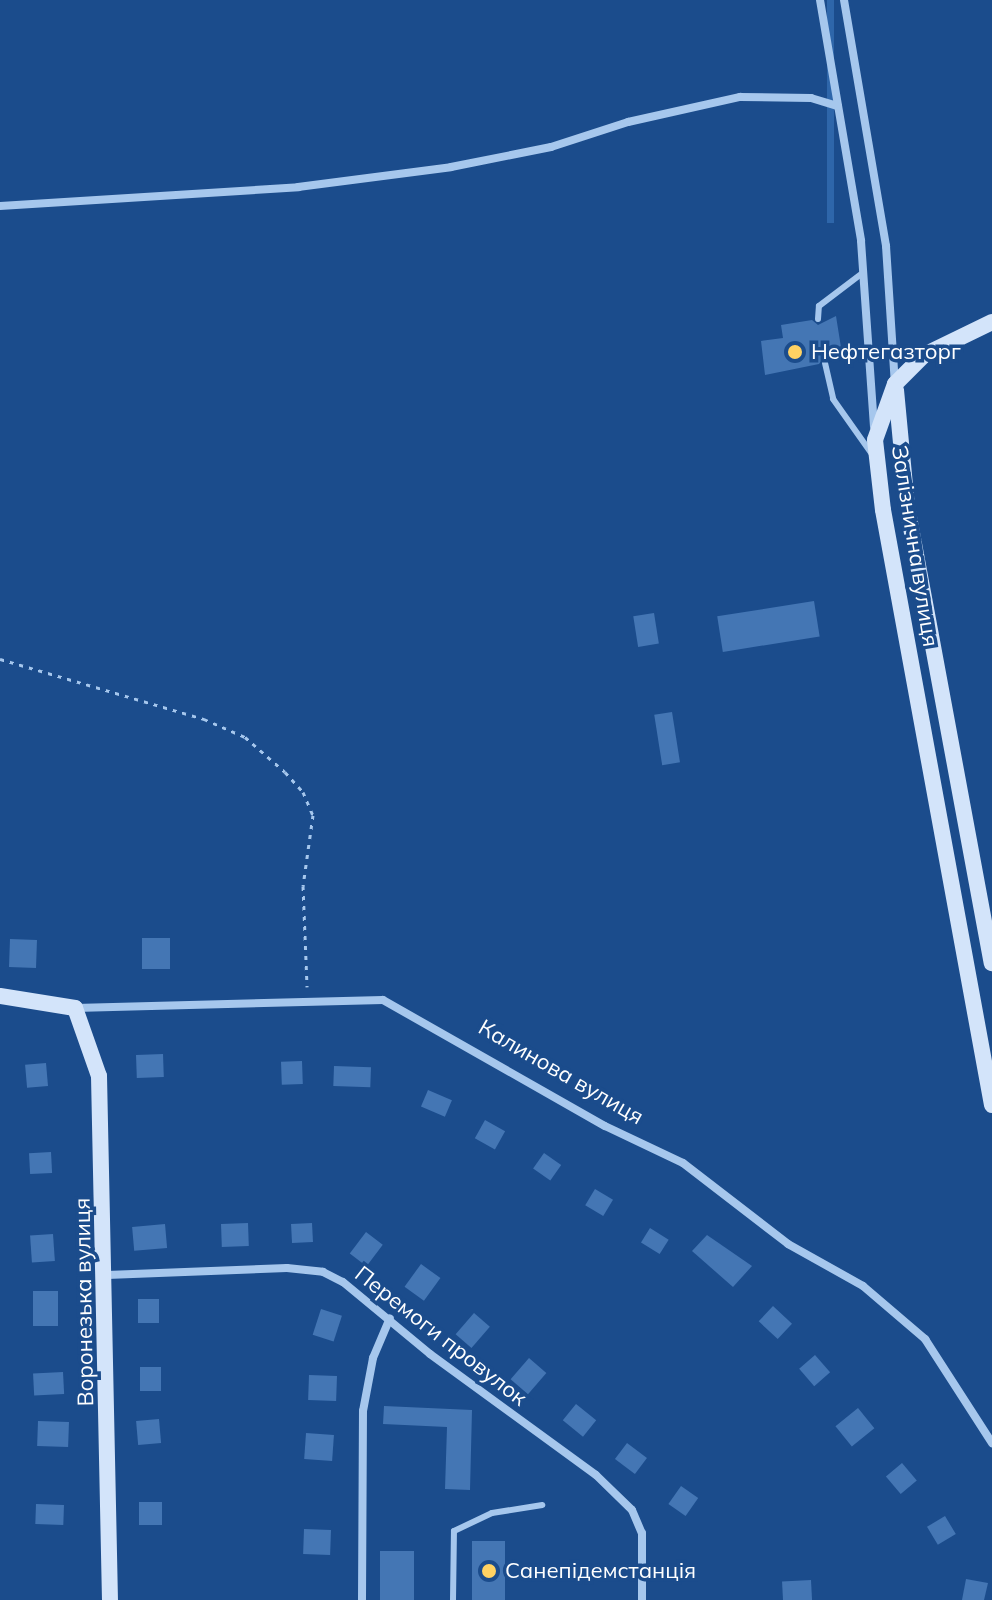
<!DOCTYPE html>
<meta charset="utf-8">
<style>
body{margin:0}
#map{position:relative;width:992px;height:1600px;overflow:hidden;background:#1b4c8c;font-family:Mulish,sans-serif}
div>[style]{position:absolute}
.green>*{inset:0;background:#2e66aa;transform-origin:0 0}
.building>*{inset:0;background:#4476b4;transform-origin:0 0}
.path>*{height:3px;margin-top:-1.5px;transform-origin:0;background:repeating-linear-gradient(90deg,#a6c7ed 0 4px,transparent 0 10px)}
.lane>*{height:6px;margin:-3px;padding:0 3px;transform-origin:3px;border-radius:3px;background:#a6c7ed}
.street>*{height:8px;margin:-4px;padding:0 4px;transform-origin:4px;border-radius:4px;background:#a6c7ed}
.secondary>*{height:16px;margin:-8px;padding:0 8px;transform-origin:8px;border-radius:8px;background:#d3e4fa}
.dots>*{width:22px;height:22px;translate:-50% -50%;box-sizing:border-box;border:4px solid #1b4c8c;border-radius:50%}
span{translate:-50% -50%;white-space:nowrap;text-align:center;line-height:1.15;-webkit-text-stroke:7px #1b4c8c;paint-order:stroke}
.poi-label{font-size:22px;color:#fff}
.left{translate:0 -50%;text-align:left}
.street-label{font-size:22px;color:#fff}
</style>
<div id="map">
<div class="green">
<i style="left:827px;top:0;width:7px;height:223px"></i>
</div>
<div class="building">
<i style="clip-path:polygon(836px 316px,843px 360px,824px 357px,819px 364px,765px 375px,761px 341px,783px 338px,781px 325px,812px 320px,818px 325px)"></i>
<i style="left:814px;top:601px;width:36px;height:98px;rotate:81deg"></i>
<i style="left:654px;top:613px;width:31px;height:21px;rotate:81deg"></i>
<i style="left:672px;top:712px;width:51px;height:18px;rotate:81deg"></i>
<i style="left:142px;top:938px;width:28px;height:31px"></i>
<i style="left:10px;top:939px;width:27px;height:28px;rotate:2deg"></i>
<i style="left:163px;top:1054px;width:23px;height:27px;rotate:88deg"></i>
<i style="left:302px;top:1061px;width:23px;height:21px;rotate:88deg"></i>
<i style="left:46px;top:1063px;width:23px;height:21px;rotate:85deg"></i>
<i style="left:334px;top:1066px;width:37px;height:20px;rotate:2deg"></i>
<i style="left:428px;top:1090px;width:26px;height:18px;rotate:23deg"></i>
<i style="left:485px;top:1120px;width:23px;height:21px;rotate:29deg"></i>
<i style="left:51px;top:1152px;width:21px;height:22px;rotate:87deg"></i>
<i style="left:544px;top:1153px;width:21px;height:19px;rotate:35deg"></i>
<i style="left:595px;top:1189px;width:21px;height:19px;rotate:31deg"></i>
<i style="left:248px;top:1223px;width:23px;height:27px;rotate:88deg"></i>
<i style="left:312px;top:1223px;width:19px;height:21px;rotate:87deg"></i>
<i style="left:165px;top:1224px;width:24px;height:33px;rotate:85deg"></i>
<i style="left:650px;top:1228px;width:22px;height:17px;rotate:32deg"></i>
<i style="left:366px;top:1232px;width:21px;height:27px;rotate:37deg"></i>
<i style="left:53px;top:1234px;width:27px;height:23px;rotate:86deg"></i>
<i style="clip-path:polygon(707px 1235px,752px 1266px,733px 1287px,692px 1251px)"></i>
<i style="left:421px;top:1264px;width:24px;height:28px;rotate:36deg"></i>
<i style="left:33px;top:1291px;width:25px;height:35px"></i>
<i style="left:138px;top:1299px;width:21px;height:24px"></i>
<i style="left:773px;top:1306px;width:26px;height:21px;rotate:43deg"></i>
<i style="left:321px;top:1309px;width:22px;height:27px;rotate:18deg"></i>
<i style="left:474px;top:1313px;width:21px;height:28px;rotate:41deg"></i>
<i style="left:815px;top:1355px;width:23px;height:21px;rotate:49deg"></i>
<i style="left:529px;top:1358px;width:23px;height:28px;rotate:41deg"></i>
<i style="left:140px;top:1367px;width:21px;height:24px"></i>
<i style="left:63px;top:1372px;width:22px;height:30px;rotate:87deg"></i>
<i style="left:309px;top:1375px;width:28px;height:25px;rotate:2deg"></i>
<i style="left:576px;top:1404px;width:26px;height:21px;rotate:39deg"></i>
<i style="clip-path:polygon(384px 1406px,472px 1410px,470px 1490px,445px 1489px,447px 1427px,383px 1424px)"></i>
<i style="left:858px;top:1408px;width:26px;height:29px;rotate:51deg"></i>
<i style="left:159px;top:1419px;width:24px;height:23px;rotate:85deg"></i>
<i style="left:38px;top:1421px;width:31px;height:25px;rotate:2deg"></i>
<i style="left:306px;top:1433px;width:28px;height:26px;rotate:4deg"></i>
<i style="left:627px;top:1443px;width:25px;height:20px;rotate:37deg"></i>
<i style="left:902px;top:1463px;width:23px;height:21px;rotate:50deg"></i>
<i style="left:681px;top:1486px;width:21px;height:22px;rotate:35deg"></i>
<i style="left:139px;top:1502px;width:23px;height:23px"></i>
<i style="left:36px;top:1504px;width:28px;height:20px;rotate:2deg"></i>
<i style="left:945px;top:1516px;width:21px;height:21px;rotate:59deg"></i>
<i style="left:304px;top:1529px;width:27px;height:25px;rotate:2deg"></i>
<i style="left:472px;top:1541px;width:33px;height:59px"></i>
<i style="left:380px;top:1551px;width:34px;height:49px"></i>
<i style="clip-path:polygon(966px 1579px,988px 1583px,984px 1600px,962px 1600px)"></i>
<i style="left:811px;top:1580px;width:20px;height:29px;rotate:87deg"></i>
</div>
<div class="path">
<i style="left:0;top:659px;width:213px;rotate:16.4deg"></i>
<i style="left:204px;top:719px;width:45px;rotate:23.7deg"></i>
<i style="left:245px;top:737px;width:53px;rotate:41.2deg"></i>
<i style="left:285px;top:772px;width:27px;rotate:48deg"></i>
<i style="left:303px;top:792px;width:25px;rotate:67deg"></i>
<i style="left:313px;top:815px;width:72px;rotate:98deg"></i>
<i style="left:303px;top:886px;width:101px;rotate:87.7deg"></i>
</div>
<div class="lane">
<i style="left:818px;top:319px;width:13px;rotate:-86deg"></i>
<i style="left:819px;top:306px;width:56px;rotate:-37.1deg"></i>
<i style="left:825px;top:363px;width:37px;rotate:77deg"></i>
<i style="left:833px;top:399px;width:67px;rotate:54.7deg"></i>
<i style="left:453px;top:1600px;width:69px;rotate:-89.2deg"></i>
<i style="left:454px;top:1531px;width:42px;rotate:-25.3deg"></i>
<i style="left:492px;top:1513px;width:51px;rotate:-9.1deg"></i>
</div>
<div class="street">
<i style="left:820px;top:0;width:244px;rotate:80.3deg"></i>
<i style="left:861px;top:241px;width:186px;rotate:86deg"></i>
<i style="left:844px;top:0;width:250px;rotate:80.3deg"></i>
<i style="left:886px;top:246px;width:138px;rotate:86.3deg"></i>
<i style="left:0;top:206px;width:299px;rotate:-3.6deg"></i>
<i style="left:298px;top:187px;width:154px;rotate:-7.4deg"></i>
<i style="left:451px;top:167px;width:102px;rotate:-11.3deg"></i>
<i style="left:551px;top:147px;width:81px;rotate:-18deg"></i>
<i style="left:628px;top:122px;width:115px;rotate:-12.6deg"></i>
<i style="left:740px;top:97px;width:71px;rotate:0.8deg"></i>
<i style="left:811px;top:98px;width:28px;rotate:17deg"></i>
<i style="left:75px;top:1008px;width:308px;rotate:-1.5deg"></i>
<i style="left:383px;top:1000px;width:255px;rotate:29.6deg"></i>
<i style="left:605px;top:1126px;width:86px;rotate:25.4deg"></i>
<i style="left:683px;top:1163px;width:133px;rotate:37.6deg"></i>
<i style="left:788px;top:1244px;width:86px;rotate:29.2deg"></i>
<i style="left:863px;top:1286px;width:82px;rotate:40.5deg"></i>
<i style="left:925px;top:1339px;width:124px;rotate:57.2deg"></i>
<i style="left:107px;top:1275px;width:180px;rotate:-2.2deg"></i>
<i style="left:287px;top:1268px;width:36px;rotate:6deg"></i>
<i style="left:323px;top:1272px;width:22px;rotate:27deg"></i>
<i style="left:343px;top:1282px;width:113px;rotate:39.6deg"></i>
<i style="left:430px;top:1354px;width:205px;rotate:36.1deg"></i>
<i style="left:596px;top:1475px;width:50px;rotate:44.2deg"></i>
<i style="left:632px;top:1510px;width:25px;rotate:67deg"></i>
<i style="left:642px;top:1533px;width:67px;rotate:90deg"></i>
<i style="left:362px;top:1600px;width:189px;rotate:-89.7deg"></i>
<i style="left:363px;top:1411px;width:54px;rotate:-79.3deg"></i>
<i style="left:373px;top:1358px;width:43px;rotate:-67deg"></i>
</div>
<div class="secondary">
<i style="left:992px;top:322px;width:76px;rotate:154.1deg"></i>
<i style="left:924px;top:355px;width:41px;rotate:135deg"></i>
<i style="left:895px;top:384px;width:59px;rotate:109.7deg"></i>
<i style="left:875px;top:440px;width:70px;rotate:83.5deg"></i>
<i style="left:883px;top:510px;width:605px;rotate:79.62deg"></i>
<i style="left:896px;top:390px;width:117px;rotate:84.6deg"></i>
<i style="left:907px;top:506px;width:465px;rotate:79.5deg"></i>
<i style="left:0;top:996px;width:76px;rotate:9.1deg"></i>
<i style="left:75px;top:1008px;width:72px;rotate:70.6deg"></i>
<i style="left:99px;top:1076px;width:524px;rotate:88.8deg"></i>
</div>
<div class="dots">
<i style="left:795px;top:352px;background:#ffd263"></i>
<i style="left:489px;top:1571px;background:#ffd263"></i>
</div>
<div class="poi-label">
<span class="left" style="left:811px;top:352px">Нефтегазторг</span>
<span class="left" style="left:505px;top:1571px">Санепідемстанція</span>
</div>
<div class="street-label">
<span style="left:915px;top:546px;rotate:81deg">Залізнична вулиця</span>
<span style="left:561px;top:1072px;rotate:30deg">Калинова вулиця</span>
<span style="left:84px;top:1302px;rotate:-91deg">Воронезька вулиця</span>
<span style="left:441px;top:1336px;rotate:38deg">Перемоги провулок</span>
</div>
</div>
